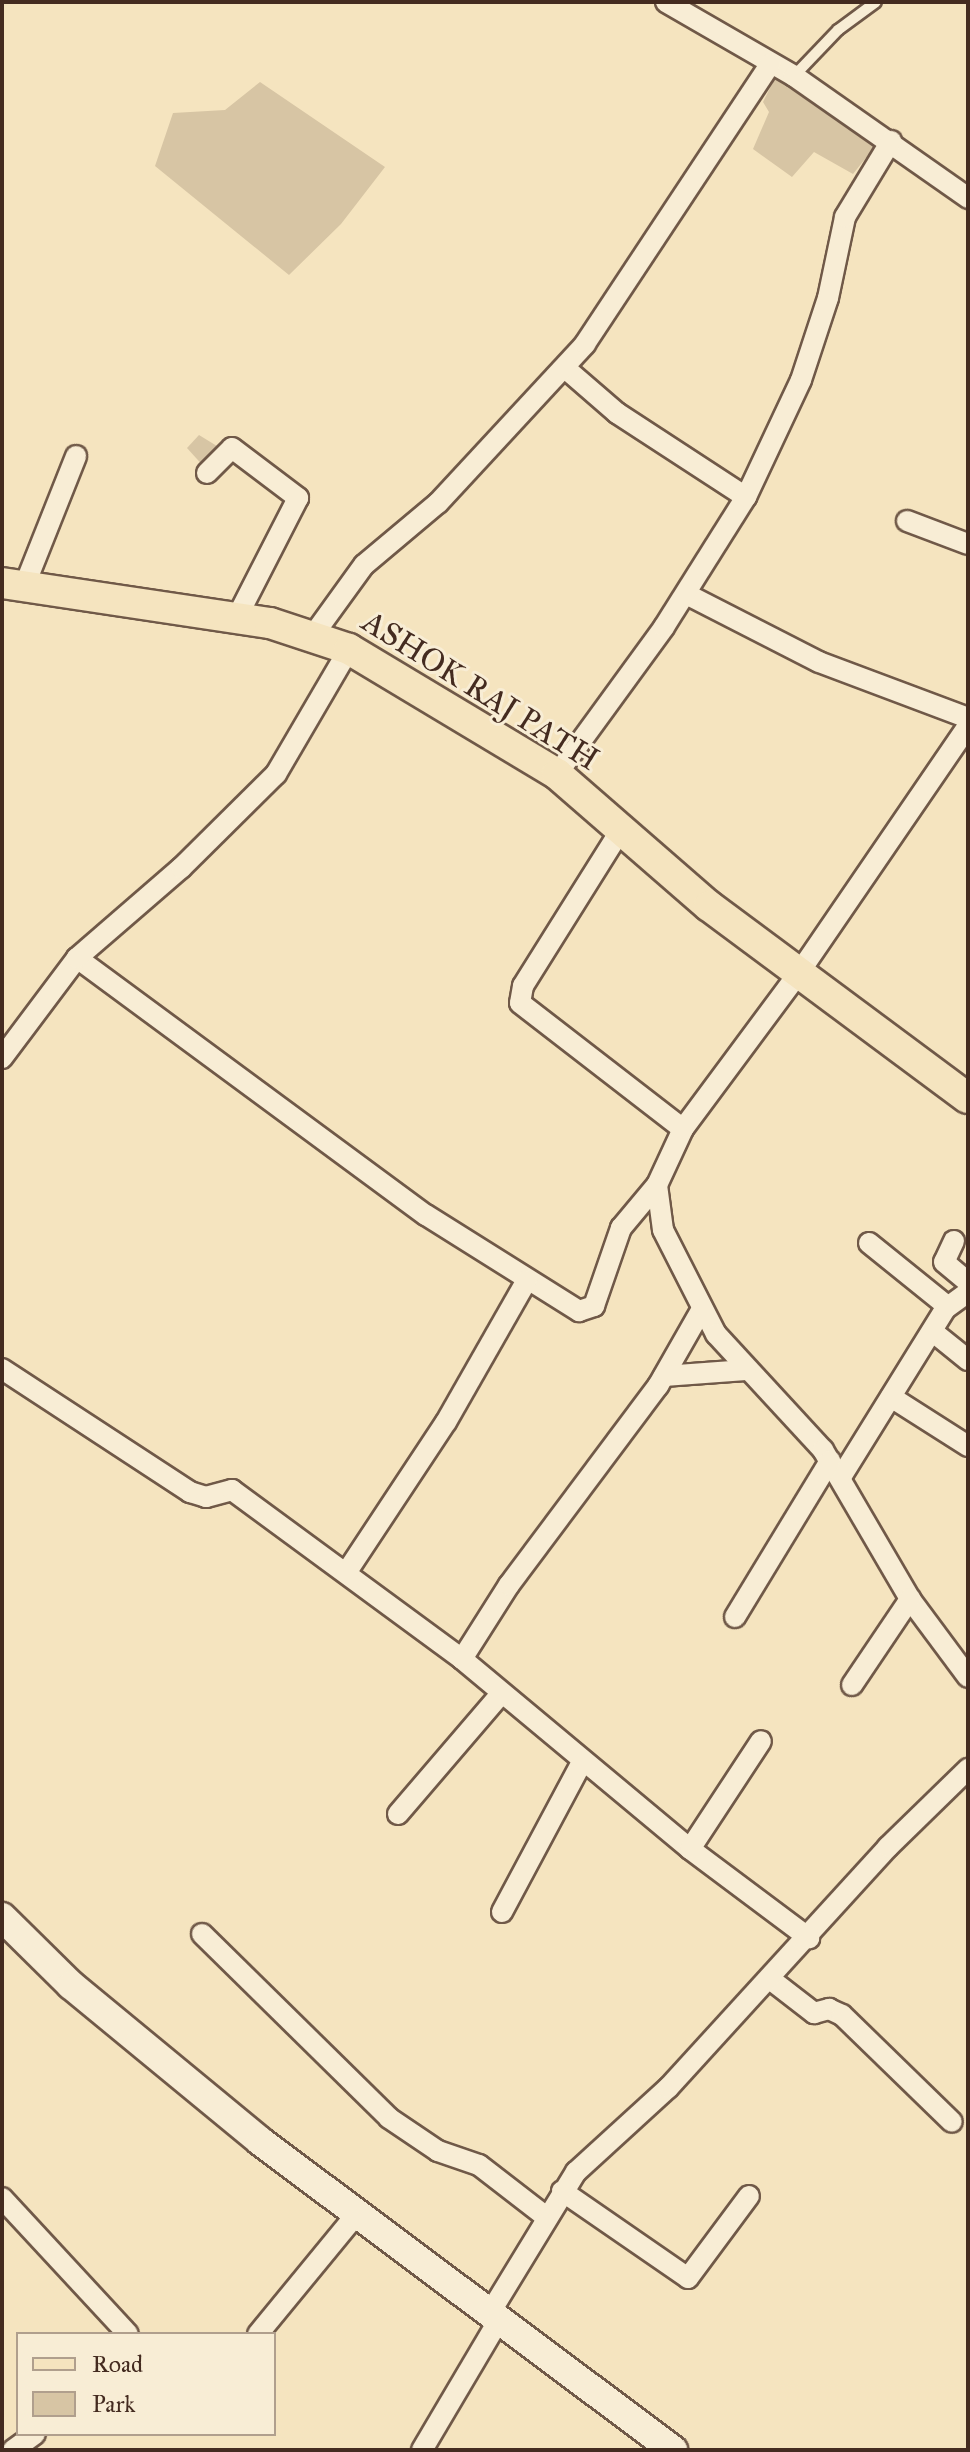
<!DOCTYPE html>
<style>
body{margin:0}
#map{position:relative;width:970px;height:2452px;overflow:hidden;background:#f5e4bf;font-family:"IM FELL Great Primer",serif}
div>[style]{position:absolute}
.green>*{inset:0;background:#d7c5a4}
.roads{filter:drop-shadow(2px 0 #705948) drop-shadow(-2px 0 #705948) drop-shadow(0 2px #705948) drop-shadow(0 -2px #705948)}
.service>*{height:10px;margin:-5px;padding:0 5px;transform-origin:5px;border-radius:5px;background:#f8edd5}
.minor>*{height:20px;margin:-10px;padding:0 10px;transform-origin:10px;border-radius:10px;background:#f8edd5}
.secondary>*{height:28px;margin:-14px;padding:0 14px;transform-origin:14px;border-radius:14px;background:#f8edd5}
.primary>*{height:30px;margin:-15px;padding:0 15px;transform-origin:15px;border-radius:15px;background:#f5e4bf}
span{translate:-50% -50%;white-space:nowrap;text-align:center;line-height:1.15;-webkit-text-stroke:6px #f8edd5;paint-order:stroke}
.street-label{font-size:32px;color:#442b20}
.frame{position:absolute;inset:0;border:4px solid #442b20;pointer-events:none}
.legend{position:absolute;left:16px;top:2332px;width:260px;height:104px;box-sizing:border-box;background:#f8edd5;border:2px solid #b09f8d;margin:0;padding:10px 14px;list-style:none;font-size:24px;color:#442b20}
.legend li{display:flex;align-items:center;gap:16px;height:40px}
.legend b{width:40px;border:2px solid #b09f8d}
</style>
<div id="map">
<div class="green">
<i style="clip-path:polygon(777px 74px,881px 139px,853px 174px,814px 152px,792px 177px,753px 149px,769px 112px,763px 102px)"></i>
<i style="clip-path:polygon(260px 82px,385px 167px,341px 224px,289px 275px,155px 166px,173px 113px,225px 110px)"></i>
<i style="clip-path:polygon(199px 435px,225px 451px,206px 469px,187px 448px)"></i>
</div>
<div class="roads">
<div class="service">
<i style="left:794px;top:76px;width:64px;rotate:-46.3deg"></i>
<i style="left:838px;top:30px;width:47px;rotate:-36.4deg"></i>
</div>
<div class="minor">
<i style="left:666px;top:2px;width:148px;rotate:30deg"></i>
<i style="left:794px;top:76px;width:213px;rotate:35deg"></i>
<i style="left:565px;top:368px;width:69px;rotate:40.9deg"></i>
<i style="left:617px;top:413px;width:154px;rotate:33.1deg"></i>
<i style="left:207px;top:473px;width:35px;rotate:-45deg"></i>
<i style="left:232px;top:448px;width:83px;rotate:37.1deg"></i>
<i style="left:298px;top:498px;width:134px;rotate:117.1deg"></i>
<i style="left:907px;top:521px;width:65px;rotate:20.7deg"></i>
<i style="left:24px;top:587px;width:141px;rotate:-68.3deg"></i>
<i style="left:686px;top:594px;width:149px;rotate:27.1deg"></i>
<i style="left:819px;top:662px;width:159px;rotate:20.6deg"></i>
<i style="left:314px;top:634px;width:85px;rotate:-54.1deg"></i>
<i style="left:364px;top:565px;width:97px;rotate:-40deg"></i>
<i style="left:438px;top:503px;width:217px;rotate:-47.2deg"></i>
<i style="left:585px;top:344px;width:336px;rotate:-56.5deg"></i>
<i style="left:968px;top:726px;width:301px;rotate:124.4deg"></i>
<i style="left:798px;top:974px;width:193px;rotate:126.6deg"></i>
<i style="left:683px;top:1129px;width:62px;rotate:114.9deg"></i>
<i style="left:657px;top:1185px;width:45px;rotate:82.4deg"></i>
<i style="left:663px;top:1230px;width:117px;rotate:63deg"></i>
<i style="left:716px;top:1334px;width:158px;rotate:47.3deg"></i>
<i style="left:823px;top:1450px;width:173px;rotate:59.7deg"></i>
<i style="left:910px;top:1599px;width:97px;rotate:53.4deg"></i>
<i style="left:557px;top:774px;width:182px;rotate:-53.9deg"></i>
<i style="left:664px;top:627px;width:154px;rotate:-57.8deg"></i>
<i style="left:746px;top:497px;width:129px;rotate:-64.8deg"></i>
<i style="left:801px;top:380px;width:86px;rotate:-71.8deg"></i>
<i style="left:828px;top:298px;width:83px;rotate:-78.1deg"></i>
<i style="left:845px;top:217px;width:89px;rotate:-58.8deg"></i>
<i style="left:622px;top:828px;width:186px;rotate:122.1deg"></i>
<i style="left:523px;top:986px;width:17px;rotate:100deg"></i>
<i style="left:520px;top:1003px;width:206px;rotate:37.7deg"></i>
<i style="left:77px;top:958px;width:433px;rotate:36.4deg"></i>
<i style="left:426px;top:1215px;width:181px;rotate:32.1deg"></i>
<i style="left:579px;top:1311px;width:16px;rotate:-18deg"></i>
<i style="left:594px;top:1306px;width:83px;rotate:-70.9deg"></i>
<i style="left:621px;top:1228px;width:56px;rotate:-50.1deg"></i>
<i style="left:2px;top:1058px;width:125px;rotate:-53.1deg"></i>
<i style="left:77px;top:958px;width:138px;rotate:-40.9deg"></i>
<i style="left:181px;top:868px;width:134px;rotate:-44.7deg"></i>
<i style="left:276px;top:774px;width:145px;rotate:-59.7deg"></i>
<i style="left:954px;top:1241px;width:23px;rotate:115deg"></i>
<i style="left:944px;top:1262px;width:31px;rotate:40deg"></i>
<i style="left:869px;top:1243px;width:100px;rotate:38.9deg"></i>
<i style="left:932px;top:1331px;width:46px;rotate:38.9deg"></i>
<i style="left:2px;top:1369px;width:225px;rotate:33.2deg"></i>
<i style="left:190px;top:1492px;width:17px;rotate:17deg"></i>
<i style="left:206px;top:1497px;width:27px;rotate:-15deg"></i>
<i style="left:232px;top:1490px;width:285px;rotate:36.3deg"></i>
<i style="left:462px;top:1659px;width:88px;rotate:-57.6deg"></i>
<i style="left:509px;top:1585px;width:249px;rotate:-53.2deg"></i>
<i style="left:658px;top:1386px;width:89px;rotate:-60.3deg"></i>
<i style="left:664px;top:1376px;width:82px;rotate:-4.2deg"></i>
<i style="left:891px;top:1397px;width:91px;rotate:32.5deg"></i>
<i style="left:841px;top:1477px;width:198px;rotate:-58.2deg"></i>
<i style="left:945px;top:1309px;width:29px;rotate:-36deg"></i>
<i style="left:346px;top:1573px;width:181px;rotate:-56.5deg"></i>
<i style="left:446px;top:1422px;width:163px;rotate:-60.3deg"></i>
<i style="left:735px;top:1617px;width:183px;rotate:-58.7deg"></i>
<i style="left:462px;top:1659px;width:297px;rotate:39.8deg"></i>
<i style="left:690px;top:1849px;width:149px;rotate:36.8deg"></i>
<i style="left:852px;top:1685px;width:104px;rotate:-56deg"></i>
<i style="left:398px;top:1814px;width:158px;rotate:-49.4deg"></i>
<i style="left:690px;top:1849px;width:129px;rotate:-56.7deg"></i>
<i style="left:502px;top:1912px;width:170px;rotate:-61.9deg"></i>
<i style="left:202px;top:1934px;width:262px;rotate:44.5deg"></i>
<i style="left:389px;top:2118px;width:59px;rotate:34deg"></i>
<i style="left:438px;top:2151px;width:43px;rotate:18.9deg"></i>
<i style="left:479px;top:2165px;width:83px;rotate:37.7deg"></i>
<i style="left:770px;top:1979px;width:56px;rotate:37.7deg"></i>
<i style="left:814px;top:2013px;width:16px;rotate:-15deg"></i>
<i style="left:829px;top:2009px;width:14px;rotate:25deg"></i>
<i style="left:842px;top:2015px;width:153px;rotate:44.2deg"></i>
<i style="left:562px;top:2191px;width:153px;rotate:34.6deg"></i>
<i style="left:688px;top:2278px;width:102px;rotate:-53.4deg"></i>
<i style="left:2px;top:2198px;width:185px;rotate:47.2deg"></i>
<i style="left:488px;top:2316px;width:169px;rotate:-58.6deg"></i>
<i style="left:576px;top:2172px;width:125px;rotate:-42.4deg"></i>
<i style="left:668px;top:2088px;width:326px;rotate:-47.6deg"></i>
<i style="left:888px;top:1847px;width:112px;rotate:-44.3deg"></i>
<i style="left:258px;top:2334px;width:153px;rotate:-50.6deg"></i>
<i style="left:13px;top:2450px;width:27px;rotate:-36deg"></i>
<i style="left:422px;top:2450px;width:147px;rotate:-59.4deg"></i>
</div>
<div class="secondary">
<i style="left:2px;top:1917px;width:97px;rotate:44.6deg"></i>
<i style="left:71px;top:1985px;width:245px;rotate:39.5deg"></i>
<i style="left:260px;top:2141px;width:516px;rotate:36.8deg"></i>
</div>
<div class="primary">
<i style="left:2px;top:583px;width:271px;rotate:8.5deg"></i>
<i style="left:270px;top:623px;width:83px;rotate:18.2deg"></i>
<i style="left:349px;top:649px;width:243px;rotate:31deg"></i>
<i style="left:557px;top:774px;width:201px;rotate:41deg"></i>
<i style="left:709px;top:906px;width:322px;rotate:36.6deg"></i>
</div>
</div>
<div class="street-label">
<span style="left:480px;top:691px;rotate:32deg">ASHOK RAJ PATH</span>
</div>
<div class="frame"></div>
<ul class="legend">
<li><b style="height:10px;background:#f5e4bf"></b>Road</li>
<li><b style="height:22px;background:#d7c5a4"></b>Park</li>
</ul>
</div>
